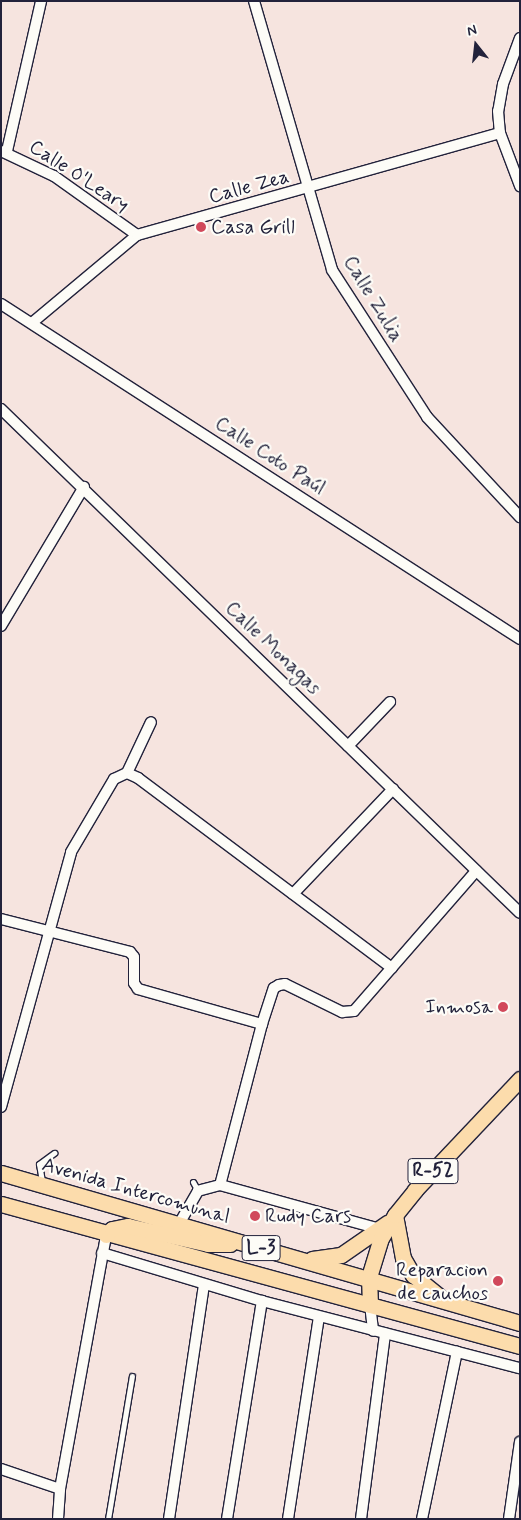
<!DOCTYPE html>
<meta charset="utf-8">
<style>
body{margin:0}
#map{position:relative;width:521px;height:1520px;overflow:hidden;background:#f6e4df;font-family:Mynerve,sans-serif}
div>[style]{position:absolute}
.roads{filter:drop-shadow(1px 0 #22223b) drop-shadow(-1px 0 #22223b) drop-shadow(0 1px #22223b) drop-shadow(0 -1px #22223b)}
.lane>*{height:5px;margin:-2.5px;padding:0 2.5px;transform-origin:2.5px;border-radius:2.5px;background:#fdfcf7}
.street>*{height:10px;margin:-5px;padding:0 5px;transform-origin:5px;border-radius:5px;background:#fdfcf7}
.primary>*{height:15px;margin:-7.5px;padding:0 7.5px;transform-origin:7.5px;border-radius:7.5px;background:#fcdcac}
.dots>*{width:14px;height:14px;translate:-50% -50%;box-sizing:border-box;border:2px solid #fdfcf7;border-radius:50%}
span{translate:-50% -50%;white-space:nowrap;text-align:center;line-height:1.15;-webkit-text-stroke:4.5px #fdfcf7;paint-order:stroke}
.shield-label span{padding:1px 4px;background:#fdfcf7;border:1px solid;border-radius:4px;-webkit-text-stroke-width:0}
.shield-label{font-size:19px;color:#22223b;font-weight:700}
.street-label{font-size:20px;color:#22223b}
.poi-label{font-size:20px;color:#22223b}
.left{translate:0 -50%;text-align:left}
.right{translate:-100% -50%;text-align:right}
.frame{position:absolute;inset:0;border:2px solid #22223b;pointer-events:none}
.north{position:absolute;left:451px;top:20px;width:50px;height:50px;-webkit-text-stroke:4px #fdfcf7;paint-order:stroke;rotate:344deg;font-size:14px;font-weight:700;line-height:20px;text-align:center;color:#22223b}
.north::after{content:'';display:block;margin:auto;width:18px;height:22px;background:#22223b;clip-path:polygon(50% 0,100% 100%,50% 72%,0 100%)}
</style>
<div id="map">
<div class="roads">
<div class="lane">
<i style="left:42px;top:1181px;width:17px;rotate:-100deg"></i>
<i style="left:39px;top:1164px;width:19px;rotate:-36deg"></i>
<i style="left:193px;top:1182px;width:10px;rotate:61deg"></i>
<i style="left:108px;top:1519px;width:145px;rotate:-80.5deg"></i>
</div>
<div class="street">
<i style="left:254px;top:1px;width:280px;rotate:73.8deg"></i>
<i style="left:332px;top:270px;width:175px;rotate:57.1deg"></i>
<i style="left:427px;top:417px;width:137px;rotate:47.1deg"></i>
<i style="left:520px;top:38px;width:49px;rotate:110.3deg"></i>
<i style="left:503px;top:84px;width:27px;rotate:100deg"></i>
<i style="left:498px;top:111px;width:22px;rotate:85deg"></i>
<i style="left:500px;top:133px;width:57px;rotate:69.3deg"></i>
<i style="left:1px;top:151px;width:59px;rotate:25.3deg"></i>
<i style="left:54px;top:176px;width:102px;rotate:35.4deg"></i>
<i style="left:7px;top:151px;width:154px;rotate:-77.2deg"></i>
<i style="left:1px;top:304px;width:618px;rotate:32.84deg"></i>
<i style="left:33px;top:322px;width:136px;rotate:-39.9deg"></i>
<i style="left:137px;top:235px;width:377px;rotate:-15.7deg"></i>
<i style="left:1px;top:409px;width:723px;rotate:44.16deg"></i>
<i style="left:1px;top:626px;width:162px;rotate:-59.2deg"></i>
<i style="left:348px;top:746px;width:61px;rotate:-46.3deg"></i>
<i style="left:127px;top:773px;width:56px;rotate:-64.8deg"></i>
<i style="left:293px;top:894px;width:145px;rotate:-46.4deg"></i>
<i style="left:1px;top:919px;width:133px;rotate:14.3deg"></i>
<i style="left:130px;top:952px;width:6px;rotate:51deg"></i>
<i style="left:134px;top:957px;width:26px;rotate:90deg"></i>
<i style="left:134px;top:983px;width:7px;rotate:56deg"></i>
<i style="left:138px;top:989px;width:129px;rotate:15.8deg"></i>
<i style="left:262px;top:1024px;width:166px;rotate:104.6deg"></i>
<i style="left:220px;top:1185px;width:23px;rotate:165deg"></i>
<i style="left:198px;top:1191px;width:38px;rotate:120deg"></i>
<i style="left:262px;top:1024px;width:38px;rotate:-72deg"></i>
<i style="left:274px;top:988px;width:6px;rotate:-31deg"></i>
<i style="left:279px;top:985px;width:6px;rotate:-9deg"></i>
<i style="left:285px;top:984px;width:64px;rotate:26.2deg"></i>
<i style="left:342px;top:1012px;width:12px;rotate:-5deg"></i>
<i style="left:354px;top:1011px;width:186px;rotate:-48.9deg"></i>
<i style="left:1px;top:1107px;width:264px;rotate:-74.6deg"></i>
<i style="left:71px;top:852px;width:85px;rotate:-59.5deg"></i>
<i style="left:114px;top:779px;width:14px;rotate:-25deg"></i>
<i style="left:127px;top:773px;width:12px;rotate:24deg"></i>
<i style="left:138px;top:778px;width:317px;rotate:36.8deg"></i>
<i style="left:220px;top:1185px;width:166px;rotate:15.4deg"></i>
<i style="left:102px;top:1253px;width:167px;rotate:16.7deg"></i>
<i style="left:262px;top:1301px;width:267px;rotate:14.6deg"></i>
<i style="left:370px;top:1305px;width:26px;rotate:83deg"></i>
<i style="left:1px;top:1469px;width:62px;rotate:18.7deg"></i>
<i style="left:58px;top:1519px;width:30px;rotate:-86deg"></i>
<i style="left:60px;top:1489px;width:258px;rotate:-79.7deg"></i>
<i style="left:169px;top:1519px;width:237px;rotate:-81.5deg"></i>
<i style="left:227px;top:1519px;width:221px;rotate:-80.9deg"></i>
<i style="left:288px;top:1519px;width:204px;rotate:-81.3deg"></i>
<i style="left:361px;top:1519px;width:187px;rotate:-82.6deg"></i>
<i style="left:422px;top:1519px;width:171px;rotate:-78.2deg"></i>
<i style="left:509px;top:1519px;width:78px;rotate:-81.9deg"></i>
</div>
<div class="primary">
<i style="left:1px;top:1173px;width:540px;rotate:16.12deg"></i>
<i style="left:1px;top:1204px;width:538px;rotate:15.3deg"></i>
<i style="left:395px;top:1215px;width:44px;rotate:79.5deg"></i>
<i style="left:403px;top:1258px;width:20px;rotate:60deg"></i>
<i style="left:413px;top:1275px;width:33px;rotate:39deg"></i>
<i style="left:106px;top:1235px;width:8px;rotate:-45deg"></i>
<i style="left:112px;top:1229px;width:16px;rotate:-11deg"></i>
<i style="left:128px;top:1226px;width:82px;rotate:12.7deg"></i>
<i style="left:208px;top:1244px;width:22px"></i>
<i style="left:312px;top:1259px;width:29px;rotate:-8deg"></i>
<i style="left:341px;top:1255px;width:56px;rotate:-34.8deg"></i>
<i style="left:370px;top:1305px;width:28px;rotate:-92deg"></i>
<i style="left:369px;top:1277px;width:39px;rotate:-73deg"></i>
<i style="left:380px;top:1240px;width:29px;rotate:-59deg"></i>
<i style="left:395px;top:1215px;width:32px;rotate:-51deg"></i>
<i style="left:415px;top:1190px;width:153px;rotate:-46.6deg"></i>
</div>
</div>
<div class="dots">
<i style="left:201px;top:227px;background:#d1495b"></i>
<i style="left:503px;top:1007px;background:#d1495b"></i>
<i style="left:255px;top:1216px;background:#d1495b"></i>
<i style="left:498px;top:1281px;background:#d1495b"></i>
</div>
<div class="shield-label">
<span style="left:433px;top:1171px">R-52</span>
<span style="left:261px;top:1248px">L-3</span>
</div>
<div class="street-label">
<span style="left:79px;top:176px;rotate:33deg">Calle O'Leary</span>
<span style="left:249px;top:187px;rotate:-15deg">Calle Zea</span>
<span style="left:373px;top:299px;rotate:59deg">Calle Zulia</span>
<span style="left:270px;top:456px;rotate:33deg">Calle Coto Paúl</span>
<span style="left:273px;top:648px;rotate:44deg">Calle Monagas</span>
<span style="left:136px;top:1191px;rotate:16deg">Avenida Intercomunal</span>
</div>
<div class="poi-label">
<span class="left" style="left:211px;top:227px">Casa Grill</span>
<span class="right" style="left:493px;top:1007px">Inmosa</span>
<span class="left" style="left:265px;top:1216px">Rudy Cars</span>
<span class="right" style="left:488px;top:1282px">Reparacion<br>de cauchos</span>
</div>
<div class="frame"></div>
<div class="north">N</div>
</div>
